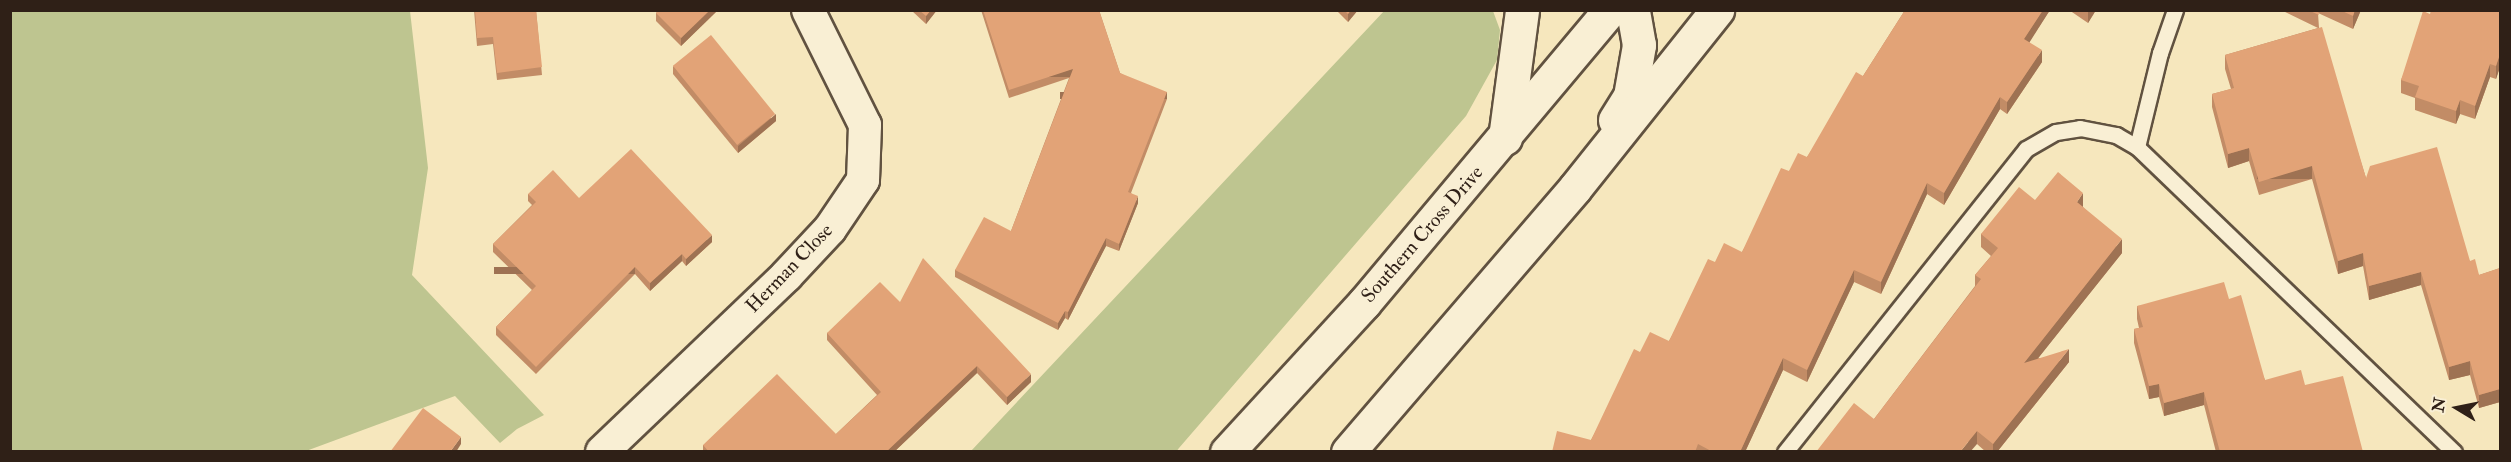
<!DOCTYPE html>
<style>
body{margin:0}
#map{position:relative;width:2511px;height:462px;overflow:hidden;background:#f6e7bd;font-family:"IM FELL Double Pica",serif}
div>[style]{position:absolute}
.green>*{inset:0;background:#bec590}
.roads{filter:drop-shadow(2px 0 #615240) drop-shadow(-2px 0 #615240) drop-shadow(0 2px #615240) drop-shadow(0 -2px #615240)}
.lane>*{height:15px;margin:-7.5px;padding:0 7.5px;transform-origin:7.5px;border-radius:7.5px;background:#f9efd4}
.street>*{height:32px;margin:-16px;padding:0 16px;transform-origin:16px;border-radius:16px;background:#f9efd4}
.secondary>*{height:33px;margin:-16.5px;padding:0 16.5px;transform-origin:16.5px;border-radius:16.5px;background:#f9efd4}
.wall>*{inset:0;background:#c28c66}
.shaded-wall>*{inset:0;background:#9e7253;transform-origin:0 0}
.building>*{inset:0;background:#e2a377;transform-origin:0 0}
span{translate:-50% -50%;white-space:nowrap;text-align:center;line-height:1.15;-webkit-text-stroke:5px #f9efd4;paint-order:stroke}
.street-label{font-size:20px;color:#2f2017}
.frame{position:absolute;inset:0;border:12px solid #2f2017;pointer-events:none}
.north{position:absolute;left:2427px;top:378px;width:60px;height:60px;-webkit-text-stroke:4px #f9efd4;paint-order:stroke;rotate:280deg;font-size:16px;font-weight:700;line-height:24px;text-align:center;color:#2f2017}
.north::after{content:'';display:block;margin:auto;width:21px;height:27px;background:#2f2017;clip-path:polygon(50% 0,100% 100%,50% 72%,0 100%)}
</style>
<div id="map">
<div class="green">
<i style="clip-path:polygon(1385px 10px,1493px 11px,1500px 30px,1497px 60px,1466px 116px,1179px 448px,1176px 452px,971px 451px)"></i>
<i style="clip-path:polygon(10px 11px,410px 11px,428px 168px,412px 275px,544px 415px,517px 429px,500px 443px,455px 396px,306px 451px,11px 451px)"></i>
</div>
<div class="roads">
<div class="lane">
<i style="left:2137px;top:147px;width:440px;rotate:43.9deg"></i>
<i style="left:1785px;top:452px;width:387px;rotate:-51.5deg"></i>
<i style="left:2026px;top:149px;width:34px;rotate:-30deg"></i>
<i style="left:2056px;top:132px;width:24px;rotate:-9deg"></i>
<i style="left:2080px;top:128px;width:37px;rotate:11deg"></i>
<i style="left:2116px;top:135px;width:24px;rotate:30deg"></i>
<i style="left:2137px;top:147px;width:97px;rotate:-76.3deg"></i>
<i style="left:2160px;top:53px;width:46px;rotate:-70.8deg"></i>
</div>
<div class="street">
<i style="left:602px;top:452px;width:255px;rotate:-43.7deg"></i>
<i style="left:786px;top:276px;width:64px;rotate:-46.9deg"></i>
<i style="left:830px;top:229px;width:59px;rotate:-56deg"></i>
<i style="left:863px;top:180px;width:55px;rotate:-87.9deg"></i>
<i style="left:865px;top:125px;width:128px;rotate:-116.4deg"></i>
</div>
<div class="secondary">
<i style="left:1615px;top:120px;width:28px;rotate:-58deg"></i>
<i style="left:1630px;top:96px;width:52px;rotate:-80deg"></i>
<i style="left:1639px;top:45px;width:36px;rotate:-100deg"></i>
<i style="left:1505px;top:138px;width:129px;rotate:-82.4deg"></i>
<i style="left:1227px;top:452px;width:202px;rotate:-47.4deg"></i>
<i style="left:1364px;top:303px;width:383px;rotate:-50deg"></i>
<i style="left:1348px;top:452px;width:348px;rotate:-49.3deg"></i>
<i style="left:1575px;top:188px;width:228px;rotate:-51.4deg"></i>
</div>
</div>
<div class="wall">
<i style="clip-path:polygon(474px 10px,536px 10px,542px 75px,497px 80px,493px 44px,477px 46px)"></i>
<i style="clip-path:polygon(659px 10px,718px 10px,681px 46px,656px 21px,656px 13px)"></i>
<i style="clip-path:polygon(911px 10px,937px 10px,926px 24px)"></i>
<i style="clip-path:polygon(981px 10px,1099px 10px,1120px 73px,1167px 99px,1131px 193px,1138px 203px,1119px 251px,1106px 246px,1068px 320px,1065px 318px,1058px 330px,955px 277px,955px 270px,1011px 231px,1069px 78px,1009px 98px)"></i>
<i style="clip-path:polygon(1336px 10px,1358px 10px,1348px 22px)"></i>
<i style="clip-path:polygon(1905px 10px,2050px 10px,2029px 42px,2042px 62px,2007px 114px,2000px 109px,1944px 205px,1927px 194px,1881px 294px,1854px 282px,1807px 382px,1783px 370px,1745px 452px,1552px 452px,1591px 440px,1640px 352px,1669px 341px,1715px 262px,1742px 252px,1789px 171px,1807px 157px,1863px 76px)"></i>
<i style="clip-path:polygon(2069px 10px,2096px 10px,2088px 23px)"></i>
<i style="clip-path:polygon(2281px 10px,2361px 10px,2353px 29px,2318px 13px,2319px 28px,2366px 178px,2470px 261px,2479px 275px,2500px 268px,2500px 402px,2479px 408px,2470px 375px,2449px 380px,2421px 285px,2369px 300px,2363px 266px,2338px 274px,2312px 179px,2259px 195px,2249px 161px,2228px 168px,2212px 107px,2212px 94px,2231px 89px,2225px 69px,2225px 55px,2318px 28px)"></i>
<i style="clip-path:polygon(2500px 10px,2500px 67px,2496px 79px,2490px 77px,2475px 119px,2460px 114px,2456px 124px,2415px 110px,2415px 98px,2401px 93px,2401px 80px,2430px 14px)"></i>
<i style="clip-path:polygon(673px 66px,776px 121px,738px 153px,673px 74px)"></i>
<i style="clip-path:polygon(528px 194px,579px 198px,712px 242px,686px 266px,682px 261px,650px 291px,635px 274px,536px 374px,496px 335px,496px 327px,532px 290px,493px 252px,493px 244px,532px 205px,528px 201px)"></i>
<i style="clip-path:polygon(2035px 200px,2083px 206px,2083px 207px,2122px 253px,2038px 358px,2069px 362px,1997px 452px,1986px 452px,1977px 444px,1874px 419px,1975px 286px,1975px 275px,1991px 256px,1981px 247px,1981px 234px)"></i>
<i style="clip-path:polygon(2229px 299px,2265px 380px,2305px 385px,2363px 452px,2216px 452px,2204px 405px,2164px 416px,2159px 397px,2149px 399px,2134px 343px,2134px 329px,2139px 328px,2137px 319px,2137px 306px)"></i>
<i style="clip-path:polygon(900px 302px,1031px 382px,1007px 405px,977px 373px,894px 452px,703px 452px,703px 445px,836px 434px,877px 395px,827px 340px,827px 333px)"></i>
</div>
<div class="shaded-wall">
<i style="clip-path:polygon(710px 10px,718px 10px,681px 46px,681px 38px)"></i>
<i style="clip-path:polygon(931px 10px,937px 10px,926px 24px,926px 16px)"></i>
<i style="clip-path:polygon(1351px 10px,1358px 10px,1348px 22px,1348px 14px)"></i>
<i style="clip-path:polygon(2043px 10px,2050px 10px,2024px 51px,2024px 39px)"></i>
<i style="clip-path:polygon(2088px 10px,2096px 10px,2088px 23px)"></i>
<i style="clip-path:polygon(2355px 10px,2361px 10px,2353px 29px,2353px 16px)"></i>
<i style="clip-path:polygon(2042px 50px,2042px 62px,2007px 114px,2007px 102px)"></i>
<i style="clip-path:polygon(2500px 54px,2500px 67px,2496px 79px,2496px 66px)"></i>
<i style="clip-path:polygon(2490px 64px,2490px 77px,2475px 119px,2475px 106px)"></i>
<i style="left:1073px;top:69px;width:8px;height:67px;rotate:90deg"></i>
<i style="left:1167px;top:92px;width:7px;height:107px;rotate:90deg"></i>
<i style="clip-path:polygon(2000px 97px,2000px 109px,1944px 205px,1944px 193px)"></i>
<i style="clip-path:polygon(2460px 100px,2460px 114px,2456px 124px,2456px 111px)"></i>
<i style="clip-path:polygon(776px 114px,776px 121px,738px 153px,738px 146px)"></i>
<i style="clip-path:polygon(2249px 148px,2249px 161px,2228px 168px,2228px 154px)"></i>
<i style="left:2312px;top:166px;width:13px;height:55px;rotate:90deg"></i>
<i style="clip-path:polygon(1927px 183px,1927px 194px,1881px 294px,1881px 282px)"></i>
<i style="clip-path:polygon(2083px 193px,2083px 206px,2077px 215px,2077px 202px)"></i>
<i style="clip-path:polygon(1138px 196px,1138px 203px,1119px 251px,1119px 244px)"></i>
<i style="clip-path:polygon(712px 235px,712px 242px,686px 266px,686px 259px)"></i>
<i style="clip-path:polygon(1106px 238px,1106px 246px,1068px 320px,1068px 312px)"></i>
<i style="clip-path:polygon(2122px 239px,2122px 253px,2024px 376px,2024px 363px)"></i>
<i style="clip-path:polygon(2363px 253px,2363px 266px,2338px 274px,2338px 261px)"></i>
<i style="clip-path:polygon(682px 254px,682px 261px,650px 291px,650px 283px)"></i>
<i style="left:635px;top:267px;width:7px;height:141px;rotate:90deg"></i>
<i style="clip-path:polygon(1854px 270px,1854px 282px,1807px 382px,1807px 370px)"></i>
<i style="clip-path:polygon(2421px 272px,2421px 285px,2369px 300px,2369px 286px)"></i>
<i style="clip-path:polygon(1065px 311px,1065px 318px,1058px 330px,1058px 323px)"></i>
<i style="clip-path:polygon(2069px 349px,2069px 362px,1997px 452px,1993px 452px,1993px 444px)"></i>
<i style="clip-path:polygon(1783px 358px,1783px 370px,1745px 452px,1740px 452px)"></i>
<i style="clip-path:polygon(2470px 361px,2470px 375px,2449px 380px,2449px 367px)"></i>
<i style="clip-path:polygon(977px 366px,977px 373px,894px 452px,886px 452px)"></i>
<i style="clip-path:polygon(1031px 374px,1031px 382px,1007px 405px,1007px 397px)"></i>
<i style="clip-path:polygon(2159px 384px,2159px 397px,2149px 399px,2149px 386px)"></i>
<i style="clip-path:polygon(2500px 389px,2500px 402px,2479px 408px,2479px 395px)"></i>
<i style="clip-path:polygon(2204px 392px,2204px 405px,2164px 416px,2164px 403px)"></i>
<i style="clip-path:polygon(1977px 431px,1977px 444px,1970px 452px,1960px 452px)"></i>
<i style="clip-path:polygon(461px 437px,461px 444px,456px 452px,450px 452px)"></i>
</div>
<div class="building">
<i style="clip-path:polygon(475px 10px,536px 10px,542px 67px,497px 73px,493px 37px,477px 38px)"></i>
<i style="clip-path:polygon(659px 10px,710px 10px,681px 38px,656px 13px)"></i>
<i style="clip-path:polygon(919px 10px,931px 10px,926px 16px)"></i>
<i style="clip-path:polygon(983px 10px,1099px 10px,1120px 73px,1167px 92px,1128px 192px,1138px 196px,1119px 244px,1106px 238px,1068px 312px,1065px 311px,1058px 323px,955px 270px,984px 217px,1011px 231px,1073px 69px,1009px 90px)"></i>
<i style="clip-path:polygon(1344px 10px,1351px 10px,1348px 14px)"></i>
<i style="clip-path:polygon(1905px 10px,2043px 10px,2024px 39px,2042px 50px,2007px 102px,2000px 97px,1944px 193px,1927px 183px,1881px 282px,1854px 270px,1807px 370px,1783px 358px,1740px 452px,1713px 452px,1698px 444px,1695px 452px,1552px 452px,1557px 431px,1591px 440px,1634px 349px,1640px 352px,1650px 332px,1669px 341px,1708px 259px,1715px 262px,1724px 243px,1742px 252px,1781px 168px,1789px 171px,1798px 153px,1807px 157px,1856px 72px,1863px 76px)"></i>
<i style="clip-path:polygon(2308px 10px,2318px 10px,2319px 15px)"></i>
<i style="clip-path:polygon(2340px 10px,2355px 10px,2353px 16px)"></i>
<i style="clip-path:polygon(2431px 10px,2500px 10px,2500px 54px,2496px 66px,2490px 64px,2475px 106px,2460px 100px,2456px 111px,2415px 97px,2419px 86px,2401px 80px,2423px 11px,2430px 14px)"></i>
<i style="clip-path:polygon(2322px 27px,2366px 178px,2370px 166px,2437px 147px,2470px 261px,2475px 259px,2479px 275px,2500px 268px,2500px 389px,2479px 395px,2470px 361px,2449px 367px,2421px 272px,2369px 286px,2363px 253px,2338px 261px,2312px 166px,2259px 182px,2249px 148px,2228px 154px,2212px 94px,2234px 88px,2225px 55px)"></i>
<i style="left:711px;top:35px;width:102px;height:49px;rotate:51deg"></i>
<i style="clip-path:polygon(631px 149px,712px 235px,686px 259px,682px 254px,650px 283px,635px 267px,536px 367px,496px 327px,536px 286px,493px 244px,536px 202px,528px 194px,553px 170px,579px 198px)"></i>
<i style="clip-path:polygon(2058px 172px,2083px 193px,2077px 202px,2122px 239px,2024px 363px,2069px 349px,1993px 444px,1977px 431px,1960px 452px,1816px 452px,1854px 403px,1874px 419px,1981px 279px,1975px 275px,1998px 248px,1981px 234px,2019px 187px,2035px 200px)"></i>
<i style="clip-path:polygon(923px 258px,1031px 374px,1007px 397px,977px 366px,886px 452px,709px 452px,703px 445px,777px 374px,836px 434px,881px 392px,827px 333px,880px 282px,900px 302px)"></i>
<i style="clip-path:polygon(2224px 282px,2229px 299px,2241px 295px,2265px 380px,2301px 370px,2305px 385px,2343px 376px,2363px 452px,2220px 452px,2204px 392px,2164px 403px,2159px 384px,2149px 386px,2134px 329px,2143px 327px,2137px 306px)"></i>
<i style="clip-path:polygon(423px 408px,461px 437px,450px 452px,390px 452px)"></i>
</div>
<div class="street-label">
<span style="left:1422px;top:234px;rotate:-49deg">Southern Cross Drive</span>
<span style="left:789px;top:268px;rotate:-46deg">Herman Close</span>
</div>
<div class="frame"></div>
<div class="north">N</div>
</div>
